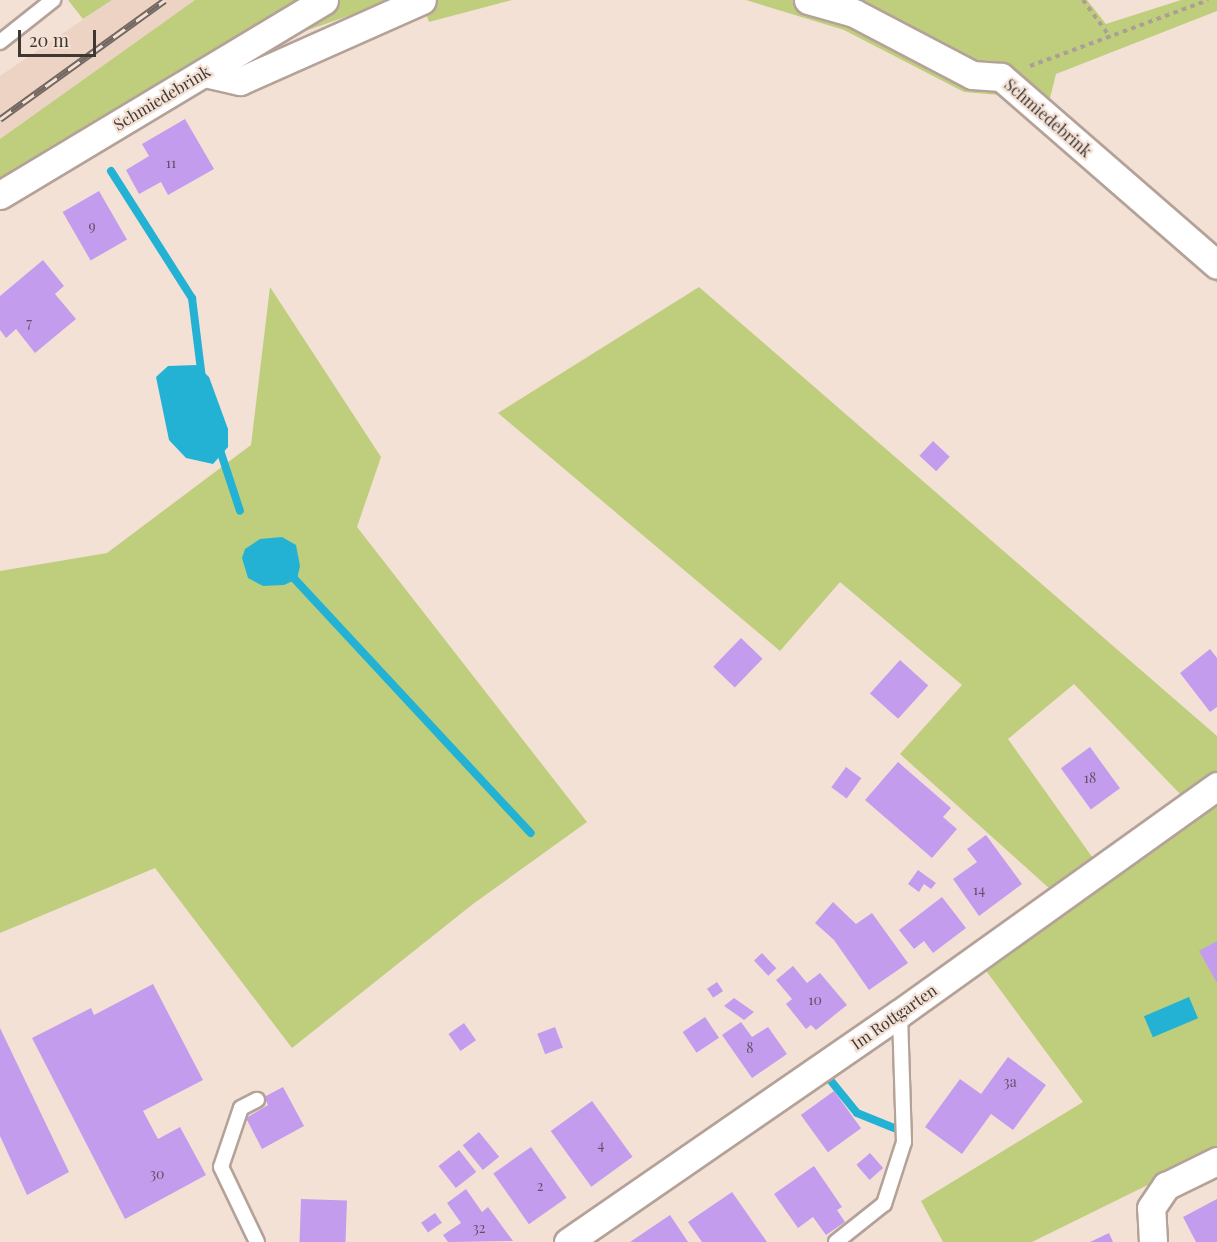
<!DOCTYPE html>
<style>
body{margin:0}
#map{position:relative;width:1217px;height:1242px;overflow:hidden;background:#f4e1d6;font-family:"Playfair Display",serif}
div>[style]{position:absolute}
.built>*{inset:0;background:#ecd3c4}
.green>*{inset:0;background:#bece7d}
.water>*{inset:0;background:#24b2d4;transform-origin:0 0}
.stream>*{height:8px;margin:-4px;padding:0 4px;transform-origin:4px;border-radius:4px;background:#24b2d4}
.building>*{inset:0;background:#c49cee;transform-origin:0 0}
.path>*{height:4px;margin-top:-2px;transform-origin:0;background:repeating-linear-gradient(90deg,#ad9f96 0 4.5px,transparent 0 9px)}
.roads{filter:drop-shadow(2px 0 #b4a298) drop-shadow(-2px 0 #b4a298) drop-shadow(0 2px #b4a298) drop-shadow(0 -2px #b4a298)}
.lane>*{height:14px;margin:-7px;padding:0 7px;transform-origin:7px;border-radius:7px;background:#fff}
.street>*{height:27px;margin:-13.5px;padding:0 13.5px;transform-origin:13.5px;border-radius:13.5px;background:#fff}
.rail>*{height:7px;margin-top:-3.5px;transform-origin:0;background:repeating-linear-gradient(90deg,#f4e1d6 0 14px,#726761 0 28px);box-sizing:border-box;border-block:2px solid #726761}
span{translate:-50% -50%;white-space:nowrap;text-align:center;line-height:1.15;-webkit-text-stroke:4.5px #f4e1d6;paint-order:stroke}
.number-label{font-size:14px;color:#605061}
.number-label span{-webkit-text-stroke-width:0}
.street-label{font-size:16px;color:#3e3732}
.scale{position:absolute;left:18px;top:30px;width:78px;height:27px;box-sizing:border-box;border:3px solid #3e3732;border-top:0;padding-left:8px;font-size:18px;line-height:21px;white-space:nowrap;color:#3e3732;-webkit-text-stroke:4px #f4e1d6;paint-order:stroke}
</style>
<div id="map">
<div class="built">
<i style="clip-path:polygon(112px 0,195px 0,0 139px,0 76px)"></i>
</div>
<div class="green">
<i style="clip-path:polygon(68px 0,112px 0,83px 19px)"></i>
<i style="clip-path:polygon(195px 0,394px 0,207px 65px,0 182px,0 139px)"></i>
<i style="clip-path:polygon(421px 0,512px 0,429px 22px)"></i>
<i style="clip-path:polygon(746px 0,1087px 0,1106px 24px,1181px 0,1217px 0,1217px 11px,1056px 74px,1048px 106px,1217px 253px,1217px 283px,1000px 95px,964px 92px,844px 30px)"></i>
<i style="clip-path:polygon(270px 287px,381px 457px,357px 527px,587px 822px,473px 904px,292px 1048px,155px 868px,0 933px,0 571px,107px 553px,251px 445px)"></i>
<i style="clip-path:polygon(evenodd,699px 287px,1217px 736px,1217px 1172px,1166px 1176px,1032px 1242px,943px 1242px,921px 1201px,1083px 1102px,984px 968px,1070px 907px,900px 754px,962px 685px,840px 582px,780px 651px,498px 413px,699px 287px,1074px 684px,1182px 796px,1095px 861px,1008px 739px,1074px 684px)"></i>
</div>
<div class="water">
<i style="clip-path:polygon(196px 365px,209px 377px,228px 429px,228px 447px,213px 464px,186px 458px,169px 440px,156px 377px,168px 366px)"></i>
<i style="clip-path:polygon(282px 537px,296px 545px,300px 566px,297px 579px,284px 585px,263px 586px,248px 578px,242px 558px,245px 549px,260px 539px)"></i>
<i style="left:1189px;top:997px;width:23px;height:49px;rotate:67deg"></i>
</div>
<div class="stream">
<i style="left:111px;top:171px;width:151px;rotate:57.5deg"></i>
<i style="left:192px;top:298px;width:81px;rotate:82.9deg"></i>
<i style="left:219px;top:447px;width:67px;rotate:71.8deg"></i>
<i style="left:289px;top:573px;width:355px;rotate:47.1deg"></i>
<i style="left:831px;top:1081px;width:41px;rotate:50.9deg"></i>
<i style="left:857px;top:1113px;width:40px;rotate:22deg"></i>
</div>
<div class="building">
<i style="clip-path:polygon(185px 119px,214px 169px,168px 195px,161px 182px,139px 194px,126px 170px,149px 156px,142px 144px)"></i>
<i style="left:99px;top:191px;width:56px;height:42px;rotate:60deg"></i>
<i style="clip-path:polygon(43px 260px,64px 286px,55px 294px,76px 319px,35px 353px,16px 329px,6px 338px,0 330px,0 296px)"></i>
<i style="left:933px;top:441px;width:23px;height:20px;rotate:43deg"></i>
<i style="left:741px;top:638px;width:30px;height:40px;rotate:44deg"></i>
<i style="clip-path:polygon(1210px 649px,1217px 658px,1217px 707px,1210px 712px,1180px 673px)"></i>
<i style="left:900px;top:660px;width:38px;height:45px;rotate:42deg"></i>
<i style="left:1090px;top:747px;width:51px;height:36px;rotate:54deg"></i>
<i style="clip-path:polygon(898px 762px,951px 808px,943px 817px,957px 829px,932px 858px,865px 800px)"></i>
<i style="left:846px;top:767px;width:19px;height:25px;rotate:36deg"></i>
<i style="clip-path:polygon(986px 835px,1022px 884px,979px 916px,953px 879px,977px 862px,967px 849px)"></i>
<i style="clip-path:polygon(918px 870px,936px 883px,931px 889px,924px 884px,919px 892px,908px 884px)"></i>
<i style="clip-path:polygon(942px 897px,966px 928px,933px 953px,924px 941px,914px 949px,899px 930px)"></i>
<i style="clip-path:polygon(833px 902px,856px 924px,872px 913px,908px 963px,869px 990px,834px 940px,815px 923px)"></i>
<i style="clip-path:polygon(1217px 941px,1217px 983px,1199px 951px)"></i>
<i style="left:762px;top:953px;width:21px;height:11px;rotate:47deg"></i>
<i style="clip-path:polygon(793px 966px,807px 983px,820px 973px,847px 1005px,816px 1030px,811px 1025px,806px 1029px,786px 1004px,792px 999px,776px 980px)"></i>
<i style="left:717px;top:982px;width:11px;height:12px;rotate:56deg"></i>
<i style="clip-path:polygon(153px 984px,203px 1080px,143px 1111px,158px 1139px,180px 1127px,206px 1175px,125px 1219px,32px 1038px,91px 1008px,94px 1015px)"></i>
<i style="clip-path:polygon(734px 998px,754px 1012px,744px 1020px,724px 1006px)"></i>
<i style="left:705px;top:1017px;width:25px;height:27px;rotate:56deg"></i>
<i style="clip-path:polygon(741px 1022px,752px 1037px,768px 1027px,787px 1054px,752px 1078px,722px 1035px)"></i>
<i style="left:464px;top:1023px;width:21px;height:19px;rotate:55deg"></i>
<i style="left:555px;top:1027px;width:22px;height:19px;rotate:69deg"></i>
<i style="clip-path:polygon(0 1028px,69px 1172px,27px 1195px,0 1136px)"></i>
<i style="clip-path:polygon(1008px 1057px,1046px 1085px,1013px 1130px,991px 1114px,962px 1154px,925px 1127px,960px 1079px,981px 1094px)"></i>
<i style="clip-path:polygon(283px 1087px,304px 1126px,262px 1149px,246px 1118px,268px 1105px,264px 1097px)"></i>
<i style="left:834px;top:1091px;width:46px;height:41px;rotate:54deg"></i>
<i style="left:592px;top:1101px;width:69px;height:51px;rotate:54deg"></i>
<i style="left:479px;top:1132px;width:32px;height:21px;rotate:51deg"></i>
<i style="left:531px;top:1147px;width:62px;height:46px;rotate:55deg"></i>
<i style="left:459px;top:1150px;width:28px;height:26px;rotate:52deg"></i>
<i style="left:870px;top:1153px;width:20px;height:18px;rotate:49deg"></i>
<i style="clip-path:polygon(814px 1166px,842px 1207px,837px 1210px,845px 1222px,826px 1235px,813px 1217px,798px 1228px,774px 1194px)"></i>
<i style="clip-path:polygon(466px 1189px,482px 1212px,488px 1207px,513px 1241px,448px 1242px,443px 1235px,461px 1223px,447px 1203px)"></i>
<i style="clip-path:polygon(732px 1192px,767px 1242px,702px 1242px,688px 1222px)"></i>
<i style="left:301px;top:1199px;width:46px;height:43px;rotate:2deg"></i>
<i style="clip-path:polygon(1217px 1199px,1217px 1242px,1196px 1242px,1183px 1217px)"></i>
<i style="left:435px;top:1213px;width:12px;height:17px;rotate:55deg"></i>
<i style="clip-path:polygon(670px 1215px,688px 1242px,630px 1242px)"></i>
<i style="clip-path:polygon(1109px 1233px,1113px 1242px,1090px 1242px)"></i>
</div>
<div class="path">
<i style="left:1083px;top:0;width:46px;rotate:53.9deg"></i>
<i style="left:1030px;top:66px;width:190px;rotate:-20.3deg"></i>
</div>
<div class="roads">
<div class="lane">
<i style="left:0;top:42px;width:68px;rotate:-38.4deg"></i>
<i style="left:257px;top:1242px;width:83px;rotate:-115.6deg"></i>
<i style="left:221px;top:1167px;width:62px;rotate:-71.3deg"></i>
<i style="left:241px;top:1108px;width:18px;rotate:-27deg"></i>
<i style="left:836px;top:1242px;width:61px;rotate:-38.4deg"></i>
<i style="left:884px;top:1204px;width:65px;rotate:-72.1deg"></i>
<i style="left:904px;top:1142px;width:129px;rotate:-91.8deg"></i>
</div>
<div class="street">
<i style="left:808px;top:0;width:48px;rotate:15.8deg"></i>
<i style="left:854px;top:13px;width:133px;rotate:27.7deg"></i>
<i style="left:972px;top:75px;width:29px;rotate:4deg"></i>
<i style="left:1001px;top:77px;width:286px;rotate:41deg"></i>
<i style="left:205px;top:73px;width:36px;rotate:13deg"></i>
<i style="left:240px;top:81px;width:199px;rotate:-24deg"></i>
<i style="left:0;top:195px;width:378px;rotate:-31deg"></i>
<i style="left:568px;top:1242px;width:403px;rotate:-34.6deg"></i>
<i style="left:900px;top:1013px;width:390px;rotate:-35.6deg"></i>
<i style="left:1153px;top:1242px;width:34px;rotate:-93deg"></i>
<i style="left:1151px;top:1208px;width:27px;rotate:-56deg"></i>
<i style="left:1166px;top:1186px;width:57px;rotate:-26.1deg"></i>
</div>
</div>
<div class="rail">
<i style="left:0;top:119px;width:203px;rotate:-35.8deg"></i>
</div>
<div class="number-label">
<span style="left:171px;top:163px">11</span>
<span style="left:92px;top:226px">9</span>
<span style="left:29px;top:323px">7</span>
<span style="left:1090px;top:778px">18</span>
<span style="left:979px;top:890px">14</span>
<span style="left:815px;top:1000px">10</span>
<span style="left:750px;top:1048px">8</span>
<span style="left:1010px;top:1082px">3a</span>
<span style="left:601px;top:1145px">4</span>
<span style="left:157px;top:1174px">30</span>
<span style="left:540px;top:1186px">2</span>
<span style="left:479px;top:1228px">32</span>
</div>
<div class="street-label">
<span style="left:162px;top:98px;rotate:-31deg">Schmiedebrink</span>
<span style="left:1048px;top:118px;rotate:41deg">Schmiedebrink</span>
<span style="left:894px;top:1017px;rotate:-35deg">Im Rottgarten</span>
</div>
<div class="scale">20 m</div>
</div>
